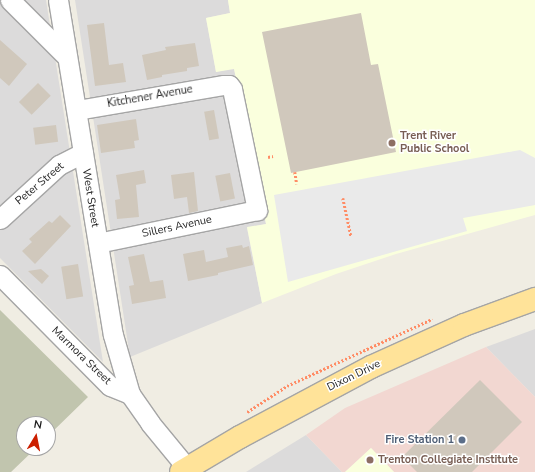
<!DOCTYPE html>
<style>
body{margin:0}
#map{position:relative;width:535px;height:472px;overflow:hidden;background:#f0ede3;font-family:"Nunito Sans",sans-serif}
div>[style]{position:absolute}
.residential>*{inset:0;background:#dcdbdb}
.commercial>*{inset:0;background:#f2d7d1}
.education>*{inset:0;background:#faffdd}
.construction>*{inset:0;background:#c1c5ae}
.parking>*{inset:0;background:#eaeaea}
.building>*{inset:0;background:#d0c8bc;transform-origin:0 0}
.path>*{height:2.5px;margin-top:-1.25px;transform-origin:0;background:repeating-linear-gradient(90deg,#ff8c65 0 2px,transparent 0 4px)}
.roads{filter:drop-shadow(1px 0 #a5a5a5) drop-shadow(-1px 0 #a5a5a5) drop-shadow(0 1px #a5a5a5) drop-shadow(0 -1px #a5a5a5)}
.minor>*{height:19px;margin:-9.5px;padding:0 9.5px;transform-origin:9.5px;border-radius:9.5px;background:#fff}
.major>*{height:22px;margin:-11px;padding:0 11px;transform-origin:11px;border-radius:11px;background:#ffe399}
.dots>*{width:11px;height:11px;translate:-50% -50%;box-sizing:border-box;border:2px solid #fff;border-radius:50%}
span{translate:-50% -50%;white-space:nowrap;text-align:center;line-height:1.15;-webkit-text-stroke:3px #fff;paint-order:stroke}
.street-label{font-size:11px;color:#1e1e1e}
.education-label{font-size:11px;color:#785e54;font-weight:700}
.left{translate:0 -50%;text-align:left}
.service-label{font-size:11px;color:#4e5e75;font-weight:700}
.right{translate:-100% -50%;text-align:right}
.north{position:absolute;left:16px;top:416px;width:40px;height:40px;box-sizing:border-box;background:#fff;border:1px solid #a5a5a5;border-radius:50%;rotate:10deg;font-size:11px;font-weight:700;line-height:16px;text-align:center;color:#1e1e1e}
.north::after{content:'';display:block;margin:auto;width:14px;height:18px;background:#cc1f00;clip-path:polygon(50% 0,100% 100%,50% 72%,0 100%)}
</style>
<div id="map">
<div class="residential">
<i style="clip-path:polygon(0 0,46px 0,103px 362px,0 258px)"></i>
<i style="clip-path:polygon(75px 0,228px 0,230px 13px,206px 18px,216px 72px,234px 68px,266px 224px,247px 228px,262px 303px,130px 357px)"></i>
<i style="clip-path:polygon(535px 329px,535px 397px,486px 347px)"></i>
<i style="clip-path:polygon(306px 435px,342px 472px,246px 472px)"></i>
</div>
<div class="commercial">
<i style="clip-path:polygon(486px 347px,535px 397px,535px 472px,394px 472px,371px 448px,345px 472px,342px 472px,306px 435px,345px 408px)"></i>
</div>
<div class="education">
<i style="clip-path:polygon(228px 0,535px 0,535px 215px,396px 254px,336px 274px,262px 303px,247px 227px,266px 224px,234px 69px,216px 72px,206px 18px,230px 13px)"></i>
<i style="clip-path:polygon(371px 448px,394px 472px,345px 472px)"></i>
</div>
<div class="construction">
<i style="clip-path:polygon(0 310px,88px 397px,48px 436px,48px 424px,24px 424px,24px 448px,36px 448px,11px 472px,0 472px)"></i>
</div>
<div class="parking">
<i style="clip-path:polygon(520px 150px,535px 158px,535px 205px,463px 218px,467px 231px,288px 282px,274px 195px)"></i>
</div>
<div class="building">
<i style="clip-path:polygon(361px 13px,371px 65px,378px 64px,396px 152px,291px 173px,262px 32px)"></i>
<i style="clip-path:polygon(104px 23px,109px 65px,123px 63px,126px 82px,95px 86px,87px 25px)"></i>
<i style="clip-path:polygon(0 40px,27px 64px,9px 86px,0 78px)"></i>
<i style="clip-path:polygon(195px 43px,199px 66px,187px 68px,187px 71px,162px 75px,162px 77px,147px 80px,142px 55px,166px 50px,165px 47px)"></i>
<i style="left:38px;top:83px;width:18px;height:27px;rotate:45deg"></i>
<i style="left:214px;top:110px;width:29px;height:10px;rotate:80deg"></i>
<i style="clip-path:polygon(136px 119px,139px 140px,134px 141px,135px 148px,101px 153px,97px 125px)"></i>
<i style="left:56px;top:125px;width:17px;height:23px;rotate:83deg"></i>
<i style="clip-path:polygon(144px 170px,146px 183px,136px 185px,139px 217px,117px 219px,115px 200px,120px 199px,116px 175px)"></i>
<i style="clip-path:polygon(194px 172px,198px 211px,189px 213px,187px 197px,174px 199px,171px 175px)"></i>
<i style="left:230px;top:173px;width:26px;height:15px;rotate:79deg"></i>
<i style="clip-path:polygon(60px 215px,71px 226px,35px 264px,22px 251px,32px 242px,29px 239px,49px 221px,52px 223px)"></i>
<i style="clip-path:polygon(242px 245px,243px 248px,249px 246px,253px 265px,218px 273px,218px 275px,188px 281px,183px 254px,204px 250px,206px 262px,228px 257px,226px 248px)"></i>
<i style="clip-path:polygon(144px 254px,150px 282px,163px 280px,166px 298px,132px 304px,129px 286px,134px 285px,128px 257px)"></i>
<i style="left:78px;top:264px;width:33px;height:17px;rotate:81deg"></i>
<i style="clip-path:polygon(41px 269px,49px 276px,42px 284px,28px 271px)"></i>
<i style="clip-path:polygon(480px 380px,522px 422px,472px 472px,417px 472px,402px 457px)"></i>
</div>
<div class="path">
<i style="left:268px;top:157px;width:5px;rotate:-11deg"></i>
<i style="left:295px;top:172px;width:12px;rotate:81deg"></i>
<i style="left:343px;top:198px;width:39px;rotate:78deg"></i>
<i style="left:247px;top:412px;width:48px;rotate:-33deg"></i>
<i style="left:287px;top:386px;width:160px;rotate:-24.8deg"></i>
</div>
<div class="roads">
<div class="minor">
<i style="left:10px;top:0;width:79px;rotate:45deg"></i>
<i style="left:58px;top:0;width:339px;rotate:80.7deg"></i>
<i style="left:113px;top:335px;width:61px;rotate:73.9deg"></i>
<i style="left:77px;top:110px;width:149px;rotate:-9.7deg"></i>
<i style="left:224px;top:85px;width:5px"></i>
<i style="left:229px;top:85px;width:5px;rotate:53deg"></i>
<i style="left:232px;top:89px;width:124px;rotate:78.3deg"></i>
<i style="left:257px;top:210px;width:162px;rotate:168.3deg"></i>
<i style="left:0;top:219px;width:80px;rotate:-42.5deg"></i>
<i style="left:59px;top:165px;width:27px;rotate:-27deg"></i>
<i style="left:0;top:275px;width:156px;rotate:45.3deg"></i>
<i style="left:110px;top:386px;width:22px;rotate:22deg"></i>
<i style="left:130px;top:394px;width:35px;rotate:55deg"></i>
<i style="left:150px;top:423px;width:58px;rotate:50.6deg"></i>
</div>
<div class="major">
<i style="left:181px;top:472px;width:69px;rotate:-30.7deg"></i>
<i style="left:240px;top:437px;width:149px;rotate:-28.1deg"></i>
<i style="left:371px;top:367px;width:102px;rotate:-24.3deg"></i>
<i style="left:464px;top:325px;width:76px;rotate:-20.1deg"></i>
</div>
</div>
<div class="dots">
<i style="left:392px;top:143px;background:#8d6e63"></i>
<i style="left:462px;top:440px;background:#5c6f8a"></i>
<i style="left:370px;top:460px;background:#8d6e63"></i>
</div>
<div class="street-label">
<span style="left:150px;top:97px;rotate:-10deg">Kitchener Avenue</span>
<span style="left:40px;top:184px;rotate:-40deg">Peter Street</span>
<span style="left:90px;top:198px;rotate:81deg">West Street</span>
<span style="left:177px;top:227px;rotate:-12deg">Sillers Avenue</span>
<span style="left:81px;top:356px;rotate:44deg">Marmora Street</span>
<span style="left:354px;top:376px;rotate:-26deg">Dixon Drive</span>
</div>
<div class="education-label">
<span class="left" style="left:400px;top:143px">Trent River<br>Public School</span>
<span class="left" style="left:378px;top:460px">Trenton Collegiate Institute</span>
</div>
<div class="service-label">
<span class="right" style="left:454px;top:440px">Fire Station 1</span>
</div>
<div class="north">N</div>
</div>
